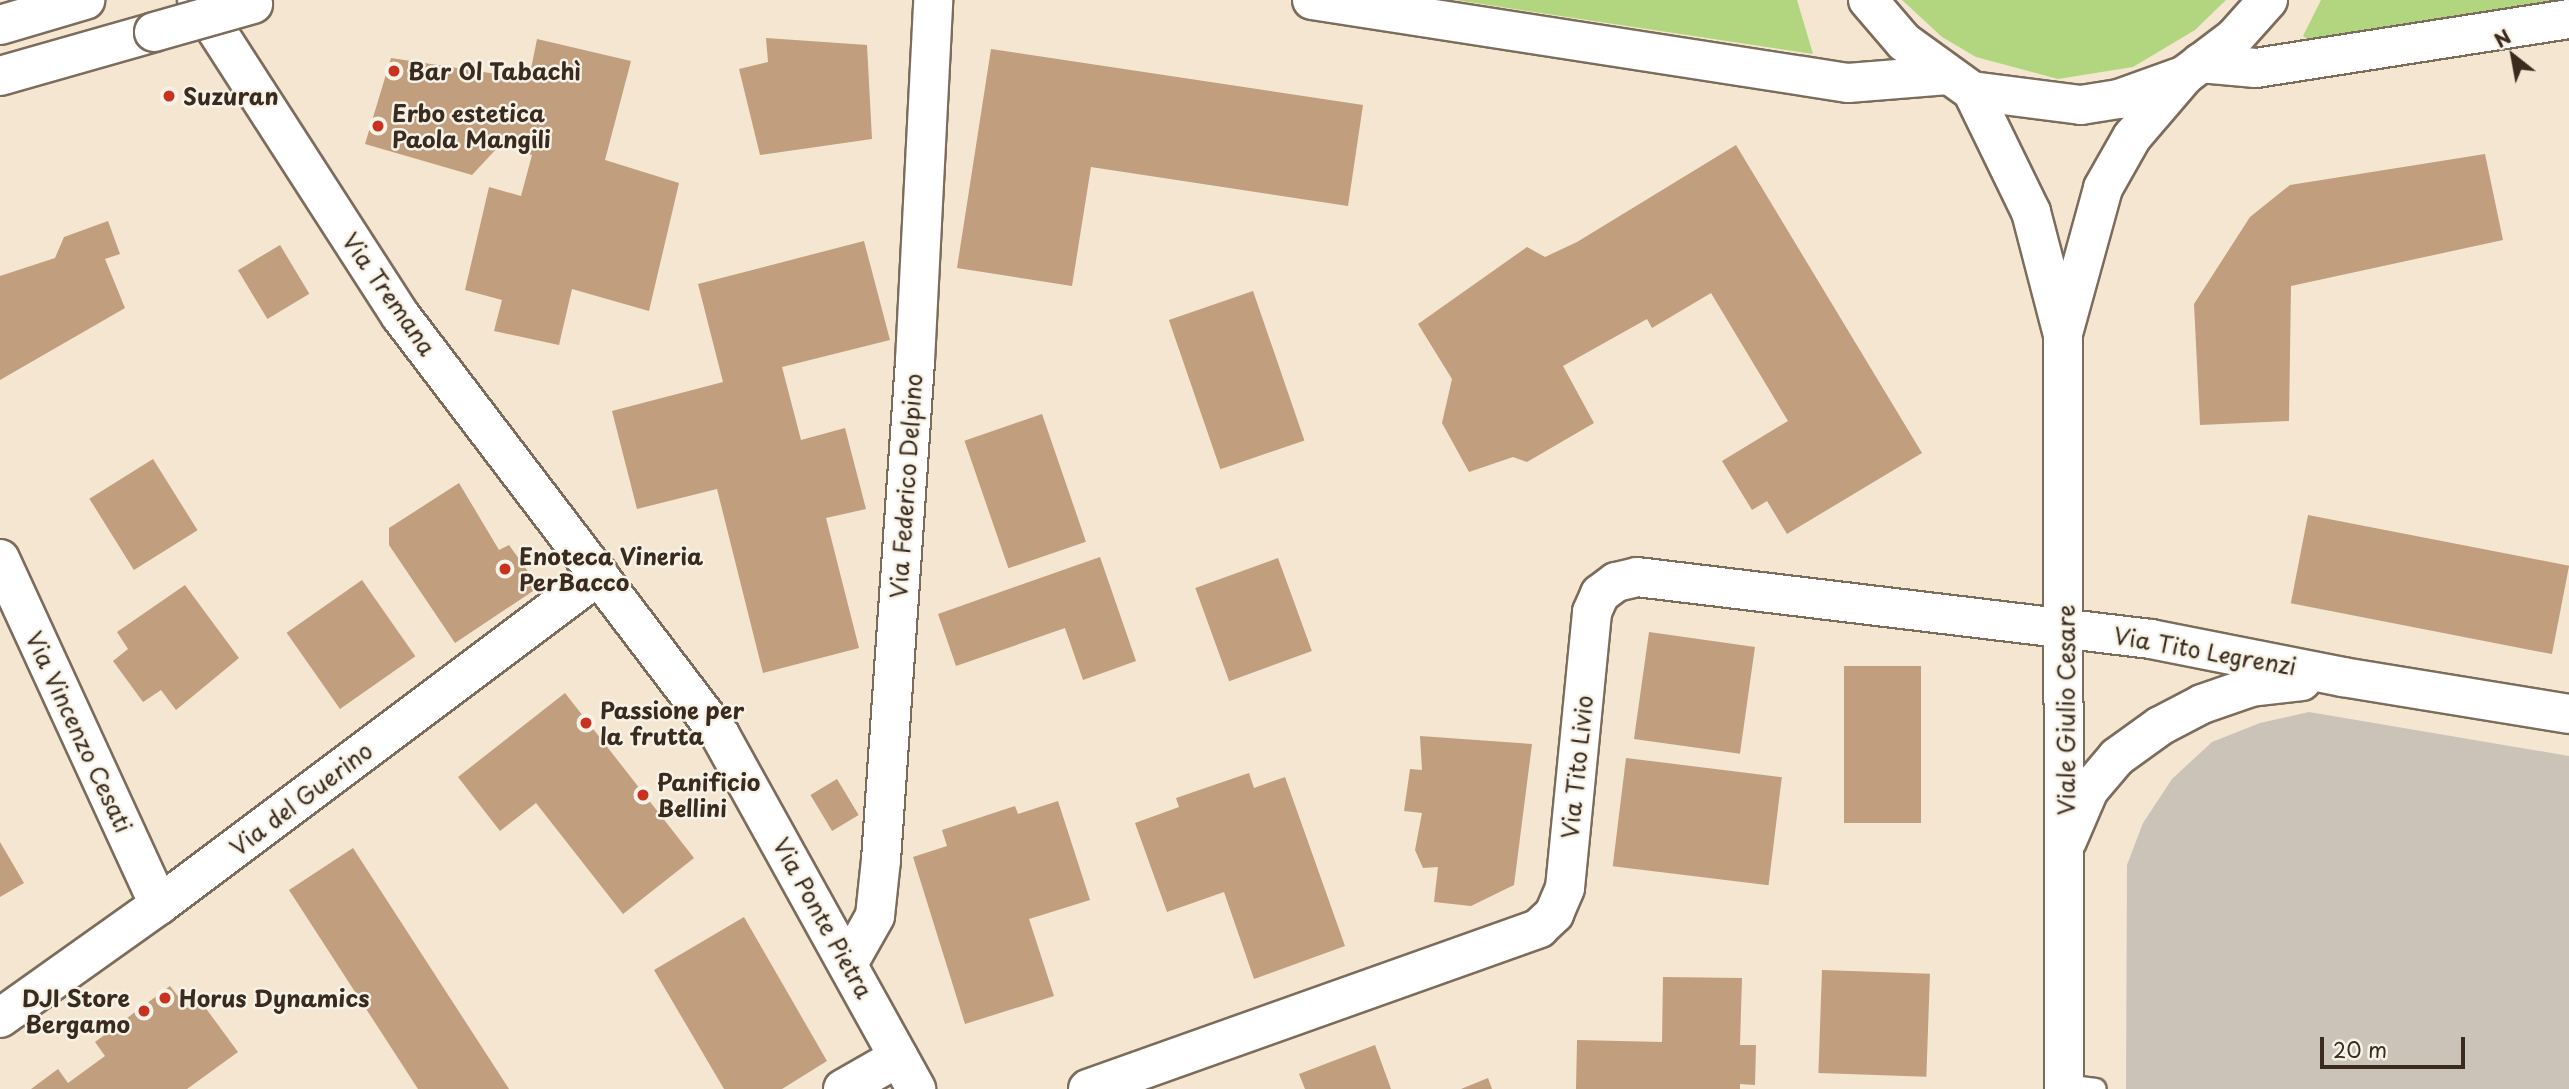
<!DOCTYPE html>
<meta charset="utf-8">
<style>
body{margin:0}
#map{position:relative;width:2569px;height:1089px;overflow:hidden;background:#f4e6d0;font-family:"Playpen Sans",sans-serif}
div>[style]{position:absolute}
.industrial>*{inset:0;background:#cbc3b8}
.green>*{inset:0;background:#b2d67f}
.building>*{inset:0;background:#c19e7e;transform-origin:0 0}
.roads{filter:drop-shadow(2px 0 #7c6c5c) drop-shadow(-2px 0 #7c6c5c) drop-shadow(0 2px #7c6c5c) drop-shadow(0 -2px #7c6c5c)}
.lane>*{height:21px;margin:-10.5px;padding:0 10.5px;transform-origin:10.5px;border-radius:10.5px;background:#fff}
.street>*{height:38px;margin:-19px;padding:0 19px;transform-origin:19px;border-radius:19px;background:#fff}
.secondary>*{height:38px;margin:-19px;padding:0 19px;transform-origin:19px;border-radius:19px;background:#fff}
.highway>*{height:38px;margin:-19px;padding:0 19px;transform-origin:19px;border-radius:19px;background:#fff}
.bridges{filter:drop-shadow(2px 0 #7c6c5c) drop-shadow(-2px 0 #7c6c5c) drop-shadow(0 2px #7c6c5c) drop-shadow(0 -2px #7c6c5c)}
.highway-bridge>*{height:38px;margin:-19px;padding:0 19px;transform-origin:19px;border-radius:19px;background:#fff}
.dots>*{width:19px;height:19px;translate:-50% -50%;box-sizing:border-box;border:4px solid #f7f3e8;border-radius:50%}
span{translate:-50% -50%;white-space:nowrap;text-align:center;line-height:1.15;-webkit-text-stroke:5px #f7f3e8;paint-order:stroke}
.poi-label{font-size:23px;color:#3b2a1e;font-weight:700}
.left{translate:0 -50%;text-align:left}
.right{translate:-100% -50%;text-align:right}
.street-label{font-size:23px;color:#3b2a1e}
.north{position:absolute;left:2478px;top:21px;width:70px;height:70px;-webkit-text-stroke:5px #f7f3e8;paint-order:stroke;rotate:329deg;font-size:19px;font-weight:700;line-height:28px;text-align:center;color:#3b2a1e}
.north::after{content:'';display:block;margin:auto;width:24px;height:32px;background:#3b2a1e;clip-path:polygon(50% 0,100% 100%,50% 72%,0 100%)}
.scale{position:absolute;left:2320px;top:1037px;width:145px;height:32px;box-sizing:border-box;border:4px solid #3b2a1e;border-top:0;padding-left:9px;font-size:21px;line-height:24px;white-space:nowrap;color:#3b2a1e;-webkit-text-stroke:5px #f7f3e8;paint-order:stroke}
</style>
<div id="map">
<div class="industrial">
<i style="clip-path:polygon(2309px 712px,2569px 756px,2569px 1089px,2126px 1089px,2127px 865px,2143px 823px,2172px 779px,2212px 742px,2260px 723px)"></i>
</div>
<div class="green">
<i style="clip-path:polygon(1455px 0,1797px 0,1813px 54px)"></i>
<i style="clip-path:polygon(1902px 0,2226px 0,2195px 30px,2133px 67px,2058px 79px,1976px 57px,1942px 37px)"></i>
<i style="clip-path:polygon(2321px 0,2559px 0,2311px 42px,2303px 36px)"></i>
</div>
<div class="building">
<i style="clip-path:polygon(766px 38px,867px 45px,872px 139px,760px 155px,739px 69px,768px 62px)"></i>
<i style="clip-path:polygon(537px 39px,631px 61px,605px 160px,679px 183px,649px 311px,572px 289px,559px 345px,494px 331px,502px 300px,465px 290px,489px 187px,521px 196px,532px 155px,500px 145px,472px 175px,365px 144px,391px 58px,529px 79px)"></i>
<i style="clip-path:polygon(991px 49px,1363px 105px,1348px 206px,1091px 167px,1072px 286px,957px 268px)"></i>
<i style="clip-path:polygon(1736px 145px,1922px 453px,1787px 534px,1767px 501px,1752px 510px,1722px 461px,1788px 421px,1711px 293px,1652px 328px,1647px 319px,1563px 366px,1594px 423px,1527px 462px,1513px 457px,1469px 472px,1442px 423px,1452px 379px,1418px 324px,1527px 247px,1545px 257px,1577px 242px)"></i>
<i style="clip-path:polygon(2485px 154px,2503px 240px,2291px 286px,2289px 421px,2200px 425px,2194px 304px,2250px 217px,2290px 185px)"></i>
<i style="clip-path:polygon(108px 221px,120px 254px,105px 259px,125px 308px,0 380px,0 276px,55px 258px,64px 237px)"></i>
<i style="clip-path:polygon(864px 241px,890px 340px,782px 367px,801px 440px,845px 428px,866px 509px,826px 518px,859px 648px,763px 673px,717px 489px,637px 509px,612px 411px,723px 382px,698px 284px)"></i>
<i style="left:280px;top:245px;width:57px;height:49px;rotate:59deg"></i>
<i style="left:1253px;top:291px;width:158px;height:89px;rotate:71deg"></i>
<i style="left:1042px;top:414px;width:135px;height:82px;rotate:71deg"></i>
<i style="left:153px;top:459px;width:84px;height:75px;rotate:58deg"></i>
<i style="clip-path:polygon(459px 483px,499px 550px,509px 545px,539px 587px,455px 643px,389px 545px,389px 528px)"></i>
<i style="left:2308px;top:515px;width:266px;height:90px;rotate:11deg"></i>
<i style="clip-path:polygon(1100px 557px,1136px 661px,1083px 680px,1065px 628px,956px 666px,938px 614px)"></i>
<i style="left:1278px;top:558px;width:99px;height:88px;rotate:70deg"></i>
<i style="left:362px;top:580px;width:93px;height:92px;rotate:55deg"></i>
<i style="clip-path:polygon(185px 585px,239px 658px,176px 710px,161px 690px,143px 702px,113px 661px,128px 649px,117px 632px)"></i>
<i style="left:1649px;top:632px;width:107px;height:108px;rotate:8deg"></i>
<i style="left:1844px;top:666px;width:77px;height:157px"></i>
<i style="clip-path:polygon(565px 693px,694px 858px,623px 914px,536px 803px,500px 831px,458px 777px)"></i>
<i style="clip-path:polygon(1420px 736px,1532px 744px,1514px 885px,1471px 906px,1434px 902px,1438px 867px,1423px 868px,1415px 850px,1422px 813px,1404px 811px,1410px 769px,1422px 770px)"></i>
<i style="left:1626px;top:758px;width:157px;height:109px;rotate:7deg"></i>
<i style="clip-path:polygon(1249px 773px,1254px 788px,1285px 777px,1345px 946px,1254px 979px,1224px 892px,1167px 912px,1135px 823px,1179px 807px,1176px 798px)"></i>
<i style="left:837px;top:779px;width:42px;height:31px;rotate:59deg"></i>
<i style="clip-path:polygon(1058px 801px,1090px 900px,1029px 919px,1054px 996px,965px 1024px,913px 857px,947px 846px,942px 830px,1015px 806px,1018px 814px)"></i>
<i style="clip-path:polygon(0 842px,24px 883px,0 897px)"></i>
<i style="clip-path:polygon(353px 848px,509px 1089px,418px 1089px,289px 890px)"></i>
<i style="clip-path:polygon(744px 917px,827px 1061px,782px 1089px,724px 1089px,654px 970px)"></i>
<i style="left:1822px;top:970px;width:108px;height:103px;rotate:2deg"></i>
<i style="clip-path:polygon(1663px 977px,1742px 978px,1740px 1045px,1756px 1045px,1755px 1085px,1740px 1084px,1740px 1089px,1576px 1089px,1577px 1040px,1662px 1042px)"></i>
<i style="clip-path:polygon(170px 986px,187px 1008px,199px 999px,238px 1052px,187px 1089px,31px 1089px,58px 1069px,68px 1083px,105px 1056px,95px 1042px)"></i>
<i style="clip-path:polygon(1375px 1045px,1391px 1089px,1305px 1089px,1299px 1074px)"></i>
<i style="clip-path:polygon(1488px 1078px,1492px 1089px,1461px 1089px)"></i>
</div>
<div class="roads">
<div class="lane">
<i style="left:2064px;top:1085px;width:31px;rotate:7deg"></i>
</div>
<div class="street">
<i style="left:197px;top:0;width:375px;rotate:57.2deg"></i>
<i style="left:400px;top:315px;width:528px;rotate:52.7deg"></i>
<i style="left:720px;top:735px;width:405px;rotate:61deg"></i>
<i style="left:0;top:559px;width:381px;rotate:65.3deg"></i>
<i style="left:2067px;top:841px;width:56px;rotate:-66.7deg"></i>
<i style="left:2089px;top:790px;width:43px;rotate:-49.7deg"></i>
<i style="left:2117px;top:757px;width:53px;rotate:-35.8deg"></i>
<i style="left:2160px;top:726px;width:47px;rotate:-27.6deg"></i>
<i style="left:2202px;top:704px;width:52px;rotate:-19.1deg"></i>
<i style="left:2251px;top:687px;width:51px;rotate:-6.7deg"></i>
<i style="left:848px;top:964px;width:55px;rotate:-60.6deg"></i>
<i style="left:875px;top:916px;width:56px;rotate:-83.9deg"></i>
<i style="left:881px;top:860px;width:500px;rotate:-86.1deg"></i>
<i style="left:915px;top:361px;width:361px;rotate:-87.1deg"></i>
<i style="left:0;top:1018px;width:195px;rotate:-35.4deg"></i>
<i style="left:159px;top:905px;width:550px;rotate:-36.87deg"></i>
<i style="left:843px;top:1089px;width:64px;rotate:-29.7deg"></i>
<i style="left:1088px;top:1089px;width:479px;rotate:-19.6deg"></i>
<i style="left:1539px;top:928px;width:21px;rotate:-43deg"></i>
<i style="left:1554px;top:914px;width:28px;rotate:-67deg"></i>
<i style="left:1565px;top:888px;width:277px;rotate:-84.4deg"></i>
<i style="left:1592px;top:612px;width:20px;rotate:-66deg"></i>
<i style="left:1600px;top:594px;width:20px;rotate:-37deg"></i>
<i style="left:1616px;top:582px;width:22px;rotate:-13deg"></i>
<i style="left:1637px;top:577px;width:518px;rotate:6.88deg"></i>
<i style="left:2151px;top:639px;width:196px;rotate:11.2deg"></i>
<i style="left:2343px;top:677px;width:229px;rotate:9.3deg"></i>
</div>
<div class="secondary">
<i style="left:1868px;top:0;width:55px;rotate:49.4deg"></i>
<i style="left:1904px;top:42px;width:84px;rotate:35.8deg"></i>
<i style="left:1972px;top:91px;width:110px;rotate:7.3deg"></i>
<i style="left:2081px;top:105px;width:38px;rotate:-9deg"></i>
<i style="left:2119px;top:99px;width:68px;rotate:-19.8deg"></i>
<i style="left:1972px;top:91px;width:135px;rotate:64deg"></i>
<i style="left:2031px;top:212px;width:127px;rotate:75.4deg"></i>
<i style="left:2063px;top:335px;width:754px;rotate:89.92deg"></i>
<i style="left:2064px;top:330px;width:147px;rotate:-74.6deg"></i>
<i style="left:2103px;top:188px;width:59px;rotate:-60.4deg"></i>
<i style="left:2132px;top:137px;width:82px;rotate:-49.5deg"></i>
<i style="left:2185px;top:75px;width:61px;rotate:-37.1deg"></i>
<i style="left:2234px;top:38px;width:51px;rotate:-48.2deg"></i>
</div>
<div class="highway">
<i style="left:1312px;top:0;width:542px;rotate:8.8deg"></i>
<i style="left:1848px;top:83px;width:100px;rotate:-4.6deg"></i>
<i style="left:0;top:25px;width:89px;rotate:-16.4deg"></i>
<i style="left:2200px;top:63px;width:56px;rotate:5.1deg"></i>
<i style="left:2256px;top:68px;width:317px;rotate:-8.9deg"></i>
<i style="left:0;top:76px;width:160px;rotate:-15.9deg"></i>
</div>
</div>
<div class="bridges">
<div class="highway-bridge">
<i style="left:154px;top:32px;width:103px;rotate:-15.8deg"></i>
</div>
</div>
<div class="dots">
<i style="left:394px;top:71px;background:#c8321e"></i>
<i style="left:169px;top:96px;background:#c8321e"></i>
<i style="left:378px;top:126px;background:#c8321e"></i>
<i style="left:505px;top:569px;background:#c8321e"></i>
<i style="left:586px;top:723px;background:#c8321e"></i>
<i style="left:643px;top:795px;background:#c8321e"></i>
<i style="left:165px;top:998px;background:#c8321e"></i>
<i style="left:144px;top:1011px;background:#c8321e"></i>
</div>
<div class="poi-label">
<span class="left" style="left:408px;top:71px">Bar Ol Tabachì</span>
<span class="left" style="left:183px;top:96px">Suzuran</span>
<span class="left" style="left:392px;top:126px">Erbo estetica<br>Paola Mangili</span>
<span class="left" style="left:519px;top:569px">Enoteca Vineria<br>PerBacco</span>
<span class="left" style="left:600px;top:723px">Passione per<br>la frutta</span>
<span class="left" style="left:657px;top:795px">Panificio<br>Bellini</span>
<span class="right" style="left:130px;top:1011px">DJI Store<br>Bergamo</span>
<span class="left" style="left:179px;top:998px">Horus Dynamics</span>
</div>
<div class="street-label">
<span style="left:389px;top:294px;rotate:55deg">Via Tremana</span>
<span style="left:906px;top:486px;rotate:-86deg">Via Federico Delpino</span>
<span style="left:2205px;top:651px;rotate:10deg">Via Tito Legrenzi</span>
<span style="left:2066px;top:710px;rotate:-90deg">Viale Giulio Cesare</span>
<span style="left:79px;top:732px;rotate:65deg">Via Vincenzo Cesati</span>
<span style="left:1577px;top:767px;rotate:-84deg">Via Tito Livio</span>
<span style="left:301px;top:799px;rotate:-37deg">Via del Guerino</span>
<span style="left:823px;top:918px;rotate:61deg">Via Ponte Pietra</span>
</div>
<div class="north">N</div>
<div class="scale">20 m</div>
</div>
